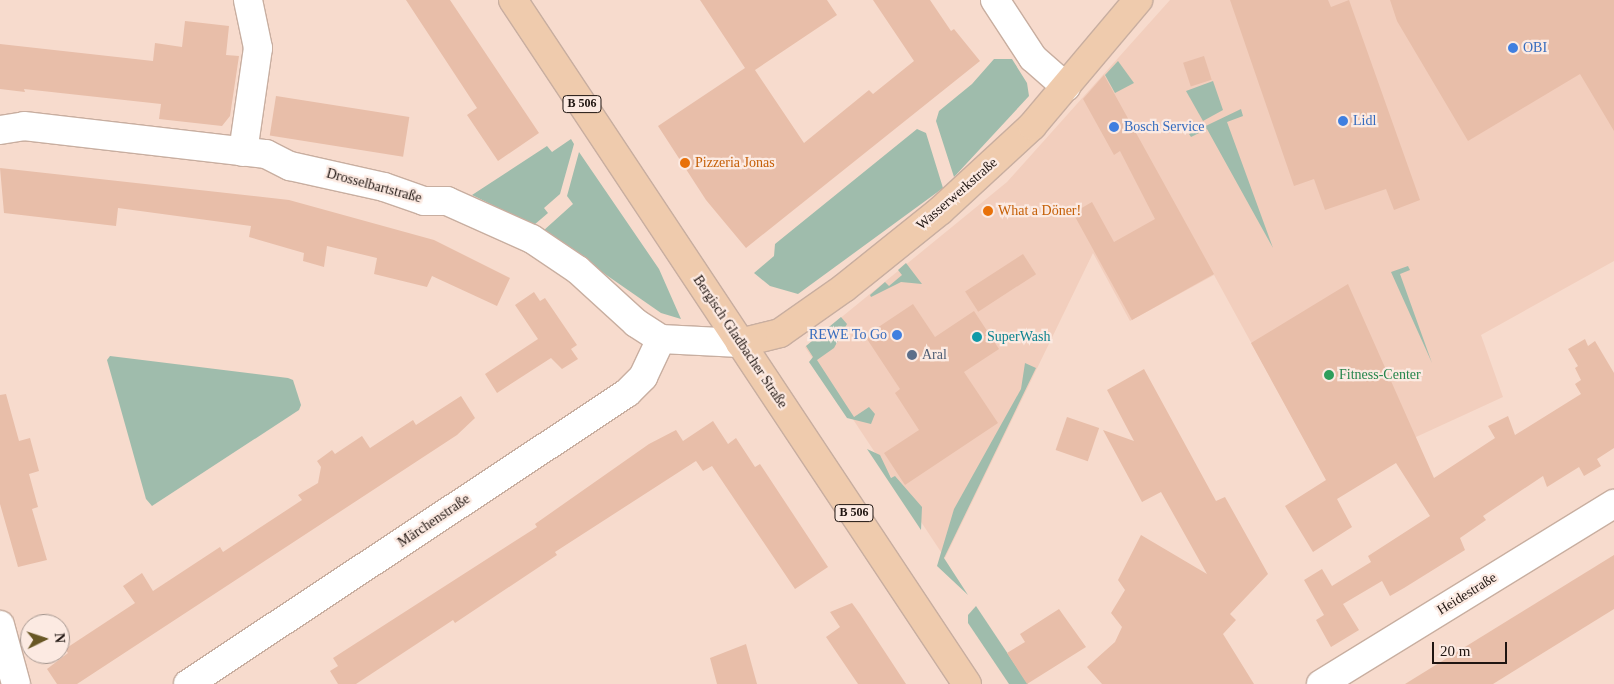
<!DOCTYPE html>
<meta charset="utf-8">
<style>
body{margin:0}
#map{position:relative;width:1614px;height:684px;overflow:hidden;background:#f7dbcd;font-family:Georgia,serif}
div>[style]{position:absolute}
.built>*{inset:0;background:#f2cebd}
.green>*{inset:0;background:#9fbcac}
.building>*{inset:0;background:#e8bea9;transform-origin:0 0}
.roads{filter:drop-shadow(1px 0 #c8aea0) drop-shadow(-1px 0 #c8aea0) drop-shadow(0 1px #c8aea0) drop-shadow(0 -1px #c8aea0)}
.minor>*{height:28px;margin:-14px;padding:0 14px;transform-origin:14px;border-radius:14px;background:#fff}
.major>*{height:28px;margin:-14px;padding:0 14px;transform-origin:14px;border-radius:14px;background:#efcbad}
.dots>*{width:14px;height:14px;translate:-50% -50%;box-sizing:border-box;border:2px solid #fceae2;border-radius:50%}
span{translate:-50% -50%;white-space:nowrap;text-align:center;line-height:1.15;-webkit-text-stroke:4.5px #fceae2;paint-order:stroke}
.shield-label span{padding:1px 4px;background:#fceae2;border:1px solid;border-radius:4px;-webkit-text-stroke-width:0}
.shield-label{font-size:12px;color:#1f1511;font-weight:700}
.shop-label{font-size:14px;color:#366cbe}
.left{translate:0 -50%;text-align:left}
.right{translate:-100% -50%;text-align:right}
.food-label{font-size:14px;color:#c56008}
.street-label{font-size:14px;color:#1f1511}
.culture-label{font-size:14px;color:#0d838f}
.service-label{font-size:14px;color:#4e5e75}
.leisure-label{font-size:14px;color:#27864d}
.north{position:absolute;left:20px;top:614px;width:50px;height:50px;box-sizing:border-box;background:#fceae2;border:1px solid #a4958e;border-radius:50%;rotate:86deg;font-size:14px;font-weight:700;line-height:20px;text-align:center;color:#1f1511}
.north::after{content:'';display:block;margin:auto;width:18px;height:22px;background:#685725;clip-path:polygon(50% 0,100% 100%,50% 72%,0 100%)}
.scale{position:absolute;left:1432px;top:642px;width:75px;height:22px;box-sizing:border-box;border:2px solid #1f1511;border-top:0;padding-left:6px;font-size:15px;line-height:18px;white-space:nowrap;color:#1f1511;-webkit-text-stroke:4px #fceae2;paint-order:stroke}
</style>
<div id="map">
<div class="built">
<i style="clip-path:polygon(1170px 0,1614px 0,1614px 261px,1481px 335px,1503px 397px,1416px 437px,1316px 461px,1214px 275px,1130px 321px,1093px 253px,945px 558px,805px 347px,1007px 182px)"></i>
</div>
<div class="green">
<i style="clip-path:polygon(994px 59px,1012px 59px,1027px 83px,1029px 96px,954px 177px,936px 121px,939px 111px,972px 84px)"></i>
<i style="clip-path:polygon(1118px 61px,1134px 83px,1115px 93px,1105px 75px)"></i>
<i style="clip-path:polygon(1213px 81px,1223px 110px,1203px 121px,1186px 91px)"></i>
<i style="clip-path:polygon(1241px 109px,1243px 116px,1227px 122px,1273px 248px,1207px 129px,1191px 137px,1189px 134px)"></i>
<i style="clip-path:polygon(917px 129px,926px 133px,943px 188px,798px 294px,770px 286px,754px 273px,774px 256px,775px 244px)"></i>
<i style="clip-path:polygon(571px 139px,574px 144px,560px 194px,544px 208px,548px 213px,534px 225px,472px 195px,547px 146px,552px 152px)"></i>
<i style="clip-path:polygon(579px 152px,659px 269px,681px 319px,661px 313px,543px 231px,573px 204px,567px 196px)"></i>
<i style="clip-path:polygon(906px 263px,922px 284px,901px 282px,871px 297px,870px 295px,885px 282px,889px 286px,902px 275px,898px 270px)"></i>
<i style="clip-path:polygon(1408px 266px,1410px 270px,1400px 274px,1432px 363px,1391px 272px)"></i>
<i style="clip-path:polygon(841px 317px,847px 324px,834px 348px,817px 360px,854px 417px,869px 407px,875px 414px,871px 424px,847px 418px,809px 362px,813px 357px,806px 346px)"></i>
<i style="clip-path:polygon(110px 356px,288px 378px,293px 380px,301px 405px,299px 410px,152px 506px,146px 499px,107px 360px)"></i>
<i style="clip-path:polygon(1025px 363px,1036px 368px,944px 558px,968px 595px,937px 566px,954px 509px,1021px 389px)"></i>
<i style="clip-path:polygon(867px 449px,880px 455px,891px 478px,895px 476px,922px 507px,921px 530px)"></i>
<i style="clip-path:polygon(976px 606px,1028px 684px,1009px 684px,968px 623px,968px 615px)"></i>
</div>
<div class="building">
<i style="clip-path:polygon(406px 0,450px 0,539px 133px,498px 161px,467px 115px,477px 108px)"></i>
<i style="clip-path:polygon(700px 0,827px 0,837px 15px,755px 70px,804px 143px,869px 90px,873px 94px,914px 61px,873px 0,930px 0,951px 31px,954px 29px,980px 61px,746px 248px,706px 200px,658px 126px,745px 68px)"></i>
<i style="clip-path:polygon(1230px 0,1328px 0,1331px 7px,1349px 0,1420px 200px,1394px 210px,1386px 189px,1325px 210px,1314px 179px,1294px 186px)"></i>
<i style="clip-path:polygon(1390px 0,1614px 0,1614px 131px,1580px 74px,1468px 141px,1397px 21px)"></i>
<i style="clip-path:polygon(185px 21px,229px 26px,226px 55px,239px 56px,230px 116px,222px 126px,159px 119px,161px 104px,24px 89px,25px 92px,0 89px,0 44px,153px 61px,155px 43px,182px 47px)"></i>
<i style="left:1204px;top:56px;width:25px;height:22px;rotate:72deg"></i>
<i style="clip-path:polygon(1104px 75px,1214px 274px,1132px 320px,1073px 213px,1092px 202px,1114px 242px,1155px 219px,1120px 151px,1114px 155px,1083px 99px)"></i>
<i style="left:276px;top:96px;width:135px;height:40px;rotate:9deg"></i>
<i style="clip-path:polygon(0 168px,289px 200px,434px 240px,510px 278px,497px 306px,432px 276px,427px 287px,374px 274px,377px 258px,327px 246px,324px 267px,303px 261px,304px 253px,249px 237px,251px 226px,118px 208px,116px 226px,4px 213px)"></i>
<i style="left:1023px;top:254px;width:24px;height:69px;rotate:57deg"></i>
<i style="clip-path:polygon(1348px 284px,1434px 478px,1495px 438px,1488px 426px,1508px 416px,1515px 435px,1581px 394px,1575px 384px,1581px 380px,1575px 368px,1578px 366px,1568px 349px,1585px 339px,1588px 346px,1595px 341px,1614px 373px,1614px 448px,1597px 459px,1601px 466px,1584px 476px,1579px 467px,1547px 487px,1543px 476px,1483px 516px,1486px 520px,1460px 538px,1465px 550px,1404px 588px,1390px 596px,1382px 581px,1343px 604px,1359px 630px,1331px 647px,1316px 620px,1324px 615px,1304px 580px,1322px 569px,1332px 586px,1371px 562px,1368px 556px,1430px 516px,1396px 463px,1337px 499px,1352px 527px,1313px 552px,1285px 506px,1326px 480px,1251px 343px)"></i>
<i style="clip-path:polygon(534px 292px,540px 301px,545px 298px,577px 345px,571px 349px,578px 359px,562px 369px,551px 358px,497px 393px,485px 374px,538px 339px,515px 305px)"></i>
<i style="clip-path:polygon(913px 304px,935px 337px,974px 311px,999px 349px,964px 372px,998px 423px,905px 485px,884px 453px,919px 430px,895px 393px,900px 389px,865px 336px)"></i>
<i style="clip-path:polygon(1144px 369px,1216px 501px,1225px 497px,1268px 574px,1230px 614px,1236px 620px,1223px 634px,1254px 684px,1102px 684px,1087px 667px,1115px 642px,1122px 627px,1111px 613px,1125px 590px,1118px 580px,1141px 535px,1207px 574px,1161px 492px,1142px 502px,1103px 430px,1134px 441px,1107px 390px)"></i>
<i style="clip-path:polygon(6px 394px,19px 441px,30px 438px,39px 471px,29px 474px,38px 507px,32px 509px,47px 560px,18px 567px,0 504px,0 395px)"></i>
<i style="clip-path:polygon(461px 396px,475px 418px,457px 435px,77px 684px,57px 684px,47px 669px,68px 653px,65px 649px,135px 603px,123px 586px,142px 573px,153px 591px,220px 547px,223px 552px,302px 500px,298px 495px,318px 483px,321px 467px,317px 461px,332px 450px,335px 454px,362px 436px,370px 448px,413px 420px,416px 425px)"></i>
<i style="left:1067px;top:417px;width:34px;height:35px;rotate:19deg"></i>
<i style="clip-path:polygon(713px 421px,728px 444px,736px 438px,755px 467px,760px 464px,828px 567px,795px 589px,712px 466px,703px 471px,696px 461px,555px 552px,557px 555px,455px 623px,453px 620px,356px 684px,338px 684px,330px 671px,338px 666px,333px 658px,537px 527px,535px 524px,649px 444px,676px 430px,683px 441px)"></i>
<i style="clip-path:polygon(1614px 555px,1614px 609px,1493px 684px,1405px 684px)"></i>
<i style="clip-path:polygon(852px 603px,860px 614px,906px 684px,858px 684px,826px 637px,840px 627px,830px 612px)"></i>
<i style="clip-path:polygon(1059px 609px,1086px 647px,1027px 684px,1007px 653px,1025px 642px,1020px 634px)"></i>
<i style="clip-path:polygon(746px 644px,757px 684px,717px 684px,710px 658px)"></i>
</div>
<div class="roads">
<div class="minor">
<i style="left:995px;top:0;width:69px;rotate:56.8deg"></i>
<i style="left:1033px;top:58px;width:44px;rotate:41.3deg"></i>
<i style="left:0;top:130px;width:24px;rotate:-9deg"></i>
<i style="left:24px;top:126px;width:244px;rotate:6.6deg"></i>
<i style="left:266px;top:154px;width:27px;rotate:27deg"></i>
<i style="left:290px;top:166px;width:96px;rotate:12.6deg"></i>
<i style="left:384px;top:187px;width:42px;rotate:19.3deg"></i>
<i style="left:424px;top:201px;width:23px"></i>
<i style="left:447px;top:201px;width:93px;rotate:24.1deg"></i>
<i style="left:532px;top:239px;width:55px;rotate:34deg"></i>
<i style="left:578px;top:270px;width:79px;rotate:42.4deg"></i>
<i style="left:636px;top:323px;width:30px;rotate:33deg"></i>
<i style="left:661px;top:339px;width:79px;rotate:2.9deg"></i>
<i style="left:243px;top:152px;width:105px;rotate:-81.8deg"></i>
<i style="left:258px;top:48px;width:49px;rotate:-101.8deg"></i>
<i style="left:0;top:625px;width:61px;rotate:74.8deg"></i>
<i style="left:188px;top:684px;width:527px;rotate:-33.54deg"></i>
<i style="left:627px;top:393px;width:23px;rotate:-45deg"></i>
<i style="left:643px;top:377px;width:42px;rotate:-64.7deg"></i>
<i style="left:1321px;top:684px;width:344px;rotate:-31.6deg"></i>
</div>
<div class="major">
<i style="left:513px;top:0;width:821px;rotate:56.43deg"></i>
<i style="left:740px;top:343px;width:41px;rotate:-14deg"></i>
<i style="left:780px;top:333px;width:78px;rotate:-35.1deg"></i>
<i style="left:844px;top:288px;width:124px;rotate:-38.8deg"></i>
<i style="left:941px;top:210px;width:124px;rotate:-42.7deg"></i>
<i style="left:1032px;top:126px;width:165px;rotate:-49.9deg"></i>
</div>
</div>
<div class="dots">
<i style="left:1513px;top:48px;background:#3f7fe0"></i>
<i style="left:1343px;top:121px;background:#3f7fe0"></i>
<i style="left:1114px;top:127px;background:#3f7fe0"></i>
<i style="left:685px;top:163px;background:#e8710a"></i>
<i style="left:988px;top:211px;background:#e8710a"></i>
<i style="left:897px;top:335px;background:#3f7fe0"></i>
<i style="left:977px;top:337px;background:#0f9aa8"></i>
<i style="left:912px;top:355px;background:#5c6f8a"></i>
<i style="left:1329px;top:375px;background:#2e9e5b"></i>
</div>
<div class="shield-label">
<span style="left:582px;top:104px">B 506</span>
<span style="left:854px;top:513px">B 506</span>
</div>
<div class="shop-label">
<span class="left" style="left:1523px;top:48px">OBI</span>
<span class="left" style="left:1353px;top:121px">Lidl</span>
<span class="left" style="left:1124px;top:127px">Bosch Service</span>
<span class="right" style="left:887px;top:335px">REWE To Go</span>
</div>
<div class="food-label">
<span class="left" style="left:695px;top:163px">Pizzeria Jonas</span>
<span class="left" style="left:998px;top:211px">What a Döner!</span>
</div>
<div class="street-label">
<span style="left:374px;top:186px;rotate:15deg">Drosselbartstraße</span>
<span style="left:957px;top:194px;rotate:-41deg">Wasserwerkstraße</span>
<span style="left:740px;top:342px;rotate:56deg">Bergisch Gladbacher Straße</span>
<span style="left:434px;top:521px;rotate:-34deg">Märchenstraße</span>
<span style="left:1467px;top:594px;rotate:-32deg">Heidestraße</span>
</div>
<div class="culture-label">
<span class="left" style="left:987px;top:337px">SuperWash</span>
</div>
<div class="service-label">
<span class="left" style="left:922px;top:355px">Aral</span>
</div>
<div class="leisure-label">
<span class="left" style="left:1339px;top:375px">Fitness-Center</span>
</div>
<div class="north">N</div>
<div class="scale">20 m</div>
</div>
